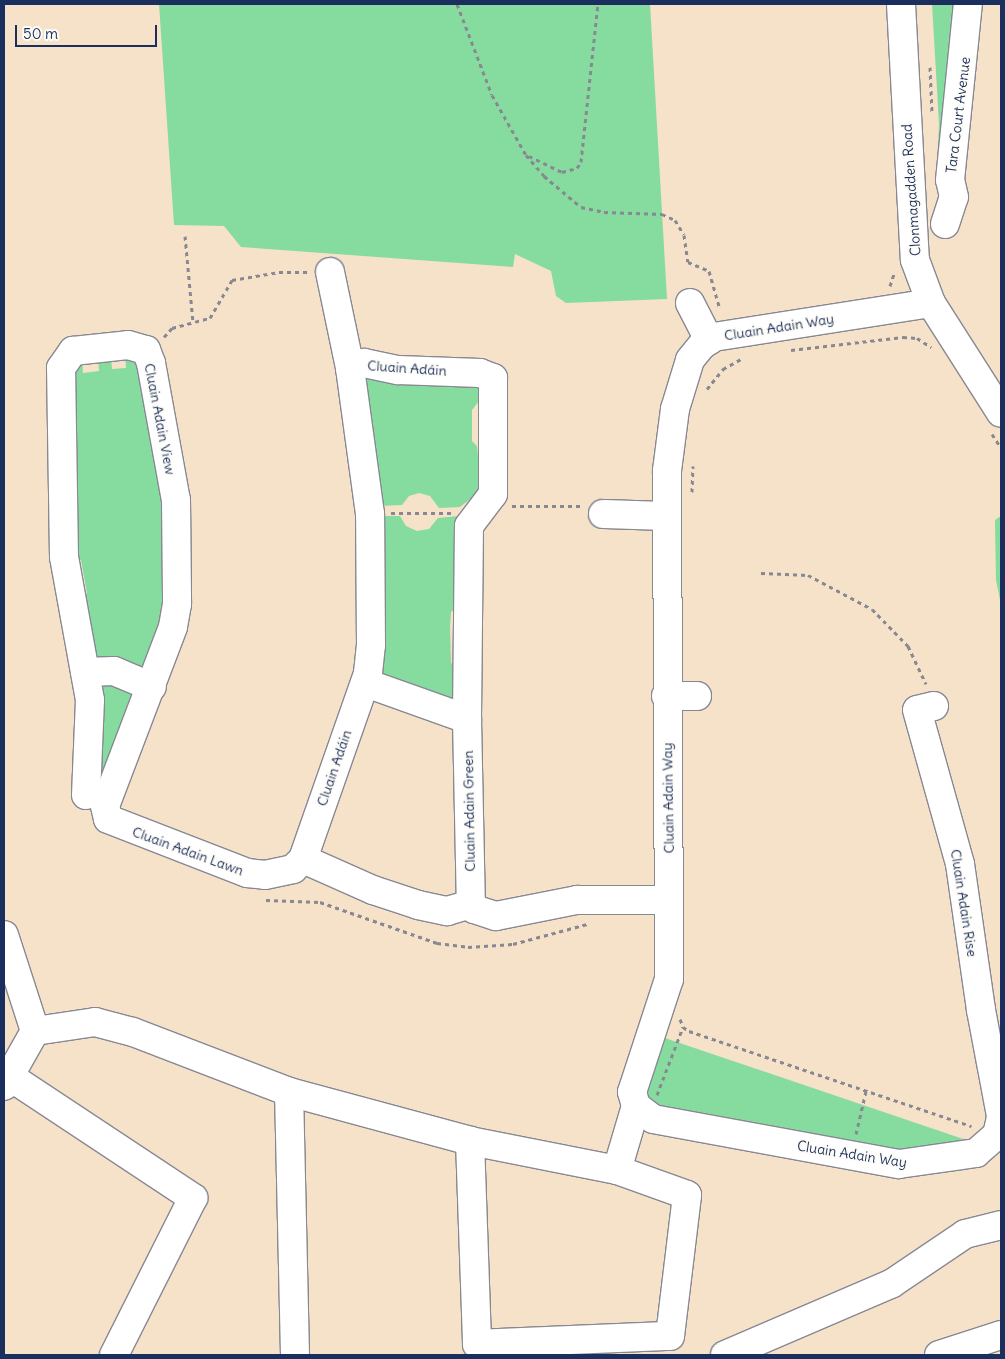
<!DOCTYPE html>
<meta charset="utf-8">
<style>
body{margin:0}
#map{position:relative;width:1005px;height:1359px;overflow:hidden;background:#f5e2c8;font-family:Delius,sans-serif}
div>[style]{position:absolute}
.green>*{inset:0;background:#86db9e}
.path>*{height:3px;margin-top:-1.5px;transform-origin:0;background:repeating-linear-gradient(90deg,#888893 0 4px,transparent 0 8px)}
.roads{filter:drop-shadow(1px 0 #888893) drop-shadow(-1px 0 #888893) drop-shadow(0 1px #888893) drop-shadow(0 -1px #888893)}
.minor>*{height:28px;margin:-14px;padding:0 14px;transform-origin:14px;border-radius:14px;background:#fff}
span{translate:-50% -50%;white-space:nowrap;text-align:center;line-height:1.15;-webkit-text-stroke:4px #fdfcf7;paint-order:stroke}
.street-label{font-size:14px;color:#1b2f5e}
.frame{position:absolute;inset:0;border:5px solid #1b2f5e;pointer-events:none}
.scale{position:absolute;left:15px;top:25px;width:142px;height:22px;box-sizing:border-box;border:2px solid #1b2f5e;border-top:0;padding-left:6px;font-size:15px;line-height:18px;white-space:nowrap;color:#1b2f5e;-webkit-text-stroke:4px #fdfcf7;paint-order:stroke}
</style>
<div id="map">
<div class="green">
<i style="clip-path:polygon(159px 4px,650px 4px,667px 299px,566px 303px,556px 296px,551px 271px,515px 254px,513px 267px,241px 247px,224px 226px,174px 225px)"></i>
<i style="clip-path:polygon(932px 4px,957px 4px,954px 65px,936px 184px,939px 124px)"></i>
<i style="clip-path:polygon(125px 354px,143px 365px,169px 518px,168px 610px,148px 670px,96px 661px,78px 595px,87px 593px,81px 560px,72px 561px,71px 544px,78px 545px,78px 511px,71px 511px,72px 360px,82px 357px,83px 373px,99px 371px,98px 356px,111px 355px,112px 369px,126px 368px)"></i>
<i style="clip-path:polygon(362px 374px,414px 385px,479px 385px,479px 401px,472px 410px,472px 441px,477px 446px,478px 456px,478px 491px,474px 496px,460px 507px,439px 508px,430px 496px,419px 493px,409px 496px,402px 505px,379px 506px)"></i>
<i style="clip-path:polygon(382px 516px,400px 516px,406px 526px,417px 531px,429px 529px,438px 518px,459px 516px,457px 607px,451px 612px,450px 627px,451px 663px,456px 667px,454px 699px,382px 676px)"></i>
<i style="clip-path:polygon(1001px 516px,1001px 605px,996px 580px,995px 520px)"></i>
<i style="clip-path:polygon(104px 679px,135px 691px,100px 803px,96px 688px)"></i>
<i style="clip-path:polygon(662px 1037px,975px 1143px,887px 1157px,651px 1112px,639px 1095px)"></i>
</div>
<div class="path">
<i style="left:457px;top:4px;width:97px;rotate:69deg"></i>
<i style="left:492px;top:95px;width:69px;rotate:60.5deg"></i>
<i style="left:526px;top:155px;width:28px;rotate:49deg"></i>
<i style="left:544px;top:176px;width:48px;rotate:40deg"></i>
<i style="left:581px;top:207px;width:24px;rotate:12deg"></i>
<i style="left:604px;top:212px;width:58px;rotate:2deg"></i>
<i style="left:662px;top:214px;width:14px;rotate:25deg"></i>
<i style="left:675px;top:220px;width:17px;rotate:59deg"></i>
<i style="left:684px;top:235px;width:27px;rotate:82deg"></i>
<i style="left:688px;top:262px;width:23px;rotate:23deg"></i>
<i style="left:709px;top:271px;width:37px;rotate:74deg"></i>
<i style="left:930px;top:67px;width:46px;rotate:87.5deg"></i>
<i style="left:529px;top:156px;width:37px;rotate:26deg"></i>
<i style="left:562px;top:172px;width:16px;rotate:-15deg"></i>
<i style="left:577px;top:168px;width:7px;rotate:-56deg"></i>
<i style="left:581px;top:162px;width:159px;rotate:-83.9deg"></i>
<i style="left:185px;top:236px;width:86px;rotate:84.7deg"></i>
<i style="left:890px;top:286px;width:13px;rotate:-72deg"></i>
<i style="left:164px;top:337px;width:12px;rotate:-48deg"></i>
<i style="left:172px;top:328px;width:39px;rotate:-15deg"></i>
<i style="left:210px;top:318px;width:44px;rotate:-59.9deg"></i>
<i style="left:232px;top:280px;width:48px;rotate:-9.7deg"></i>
<i style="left:279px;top:272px;width:30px"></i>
<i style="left:791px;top:350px;width:113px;rotate:-6.6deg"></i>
<i style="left:903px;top:337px;width:14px;rotate:4deg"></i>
<i style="left:917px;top:338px;width:17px;rotate:33deg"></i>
<i style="left:707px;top:389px;width:26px;rotate:-51deg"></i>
<i style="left:723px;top:369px;width:23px;rotate:-29deg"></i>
<i style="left:992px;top:434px;width:17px;rotate:57deg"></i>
<i style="left:692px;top:492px;width:26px;rotate:-88deg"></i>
<i style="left:512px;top:506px;width:71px"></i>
<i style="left:391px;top:513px;width:61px"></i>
<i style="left:761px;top:573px;width:47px;rotate:2.4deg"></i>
<i style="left:808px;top:575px;width:72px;rotate:28deg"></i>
<i style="left:872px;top:609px;width:52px;rotate:45.8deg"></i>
<i style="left:908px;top:646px;width:42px;rotate:64.7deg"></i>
<i style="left:266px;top:900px;width:54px;rotate:2.1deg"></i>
<i style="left:320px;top:902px;width:124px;rotate:19.3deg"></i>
<i style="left:437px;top:943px;width:31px;rotate:7deg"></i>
<i style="left:468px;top:947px;width:45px;rotate:-3.8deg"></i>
<i style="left:513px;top:944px;width:77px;rotate:-15.1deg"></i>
<i style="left:680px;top:1019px;width:9px;rotate:69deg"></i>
<i style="left:683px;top:1027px;width:7px;rotate:34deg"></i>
<i style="left:689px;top:1031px;width:298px;rotate:18.6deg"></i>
<i style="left:657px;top:1095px;width:73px;rotate:-69.1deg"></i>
<i style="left:856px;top:1134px;width:44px;rotate:-76.9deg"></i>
</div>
<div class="roads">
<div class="minor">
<i style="left:901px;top:4px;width:256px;rotate:86.9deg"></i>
<i style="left:915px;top:260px;width:46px;rotate:69.6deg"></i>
<i style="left:931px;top:303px;width:130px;rotate:57.5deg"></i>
<i style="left:945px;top:224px;width:28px;rotate:-72deg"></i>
<i style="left:954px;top:197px;width:17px;rotate:-103deg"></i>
<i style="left:950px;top:180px;width:177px;rotate:-84.2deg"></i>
<i style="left:330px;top:272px;width:98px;rotate:78.2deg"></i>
<i style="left:690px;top:303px;width:42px;rotate:62.8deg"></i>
<i style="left:931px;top:303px;width:220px;rotate:171.1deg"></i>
<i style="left:714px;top:337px;width:14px;rotate:146deg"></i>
<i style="left:702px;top:345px;width:19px;rotate:129deg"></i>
<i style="left:690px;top:360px;width:51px;rotate:107deg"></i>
<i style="left:675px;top:409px;width:63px;rotate:97.4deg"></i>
<i style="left:667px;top:471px;width:508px;rotate:89.77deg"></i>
<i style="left:669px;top:979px;width:119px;rotate:108.1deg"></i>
<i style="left:632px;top:1092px;width:15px;rotate:74deg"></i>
<i style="left:636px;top:1106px;width:21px;rotate:37deg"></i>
<i style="left:653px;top:1119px;width:250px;rotate:10.4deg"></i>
<i style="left:899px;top:1164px;width:78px;rotate:-8.1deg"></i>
<i style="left:976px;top:1153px;width:28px;rotate:-41deg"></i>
<i style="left:997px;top:1135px;width:18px;rotate:-77deg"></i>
<i style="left:603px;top:514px;width:63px;rotate:1.8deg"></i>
<i style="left:85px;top:672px;width:29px;rotate:-2deg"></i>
<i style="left:114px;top:671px;width:41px;rotate:22.8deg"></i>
<i style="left:666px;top:696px;width:31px"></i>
<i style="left:934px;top:706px;width:17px;rotate:167deg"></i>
<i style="left:917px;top:710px;width:160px;rotate:74.4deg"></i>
<i style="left:960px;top:864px;width:148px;rotate:81.8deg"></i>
<i style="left:981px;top:1010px;width:108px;rotate:79.3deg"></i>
<i style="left:467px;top:719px;width:185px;rotate:88.8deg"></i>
<i style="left:86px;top:795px;width:95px;rotate:-87.6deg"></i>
<i style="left:90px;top:700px;width:145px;rotate:-100.3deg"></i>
<i style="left:64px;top:557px;width:189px;rotate:-90.9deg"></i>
<i style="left:61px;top:368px;width:21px;rotate:-55deg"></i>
<i style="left:73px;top:351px;width:55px;rotate:-6.2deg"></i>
<i style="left:128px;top:345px;width:19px;rotate:16deg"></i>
<i style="left:146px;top:350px;width:14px;rotate:69deg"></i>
<i style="left:151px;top:363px;width:139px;rotate:79.7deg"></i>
<i style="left:176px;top:500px;width:104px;rotate:89.4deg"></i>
<i style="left:177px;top:604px;width:23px;rotate:100deg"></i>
<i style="left:173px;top:627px;width:191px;rotate:110.8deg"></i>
<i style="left:105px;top:806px;width:13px;rotate:77deg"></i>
<i style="left:108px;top:819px;width:149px;rotate:21.2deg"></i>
<i style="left:247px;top:873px;width:18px;rotate:6deg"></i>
<i style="left:265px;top:875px;width:29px;rotate:-12deg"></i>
<i style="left:293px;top:869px;width:14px;rotate:-45deg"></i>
<i style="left:303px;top:859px;width:77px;rotate:23.9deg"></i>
<i style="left:373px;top:890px;width:47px;rotate:18.4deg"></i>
<i style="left:418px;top:905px;width:30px;rotate:12deg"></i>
<i style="left:447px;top:911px;width:25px;rotate:-16deg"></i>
<i style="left:471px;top:904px;width:6px;rotate:59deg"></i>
<i style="left:474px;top:909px;width:23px;rotate:18deg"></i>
<i style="left:496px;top:916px;width:83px;rotate:-11.2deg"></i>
<i style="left:577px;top:900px;width:92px"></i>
<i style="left:303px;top:859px;width:197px;rotate:-70.7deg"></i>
<i style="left:368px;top:673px;width:28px;rotate:-84deg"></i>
<i style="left:371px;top:645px;width:131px;rotate:-90.4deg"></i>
<i style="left:370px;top:514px;width:147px;rotate:-97.8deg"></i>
<i style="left:350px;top:368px;width:15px;rotate:-20deg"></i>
<i style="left:364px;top:363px;width:35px;rotate:12deg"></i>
<i style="left:398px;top:370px;width:82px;rotate:2.1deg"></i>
<i style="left:480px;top:373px;width:14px;rotate:21deg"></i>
<i style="left:493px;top:378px;width:116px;rotate:90deg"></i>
<i style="left:493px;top:494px;width:40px;rotate:127deg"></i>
<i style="left:469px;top:526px;width:193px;rotate:90.6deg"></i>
<i style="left:467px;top:719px;width:96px;rotate:-160.4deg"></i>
<i style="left:4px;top:935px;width:101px;rotate:72.1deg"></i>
<i style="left:35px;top:1031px;width:63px;rotate:119.4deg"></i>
<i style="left:35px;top:1031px;width:61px;rotate:-8.5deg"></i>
<i style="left:95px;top:1022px;width:39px;rotate:15deg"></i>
<i style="left:133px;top:1032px;width:167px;rotate:21deg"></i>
<i style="left:9px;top:1076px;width:221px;rotate:33.5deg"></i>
<i style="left:193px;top:1198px;width:176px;rotate:116.7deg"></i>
<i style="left:617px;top:1170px;width:150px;rotate:-168.8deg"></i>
<i style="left:470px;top:1141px;width:203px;rotate:88deg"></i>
<i style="left:477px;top:1344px;width:193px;rotate:-2.4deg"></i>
<i style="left:670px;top:1336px;width:142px;rotate:-83.1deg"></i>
<i style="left:687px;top:1195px;width:74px;rotate:-160.3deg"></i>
<i style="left:617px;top:1170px;width:67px;rotate:-73.5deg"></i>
<i style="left:295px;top:1355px;width:263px;rotate:-91.3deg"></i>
<i style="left:289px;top:1092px;width:188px;rotate:15.1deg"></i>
<i style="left:725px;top:1355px;width:181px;rotate:-23.2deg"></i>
<i style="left:891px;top:1284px;width:89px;rotate:-34deg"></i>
<i style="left:965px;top:1234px;width:37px;rotate:-14deg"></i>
<i style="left:939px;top:1355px;width:65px;rotate:-17.9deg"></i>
</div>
</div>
<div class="street-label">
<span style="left:958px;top:115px;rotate:-83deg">Tara Court Avenue</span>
<span style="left:911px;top:190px;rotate:-94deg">Clonmagadden Road</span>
<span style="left:779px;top:327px;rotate:-9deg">Cluain Adain Way</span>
<span style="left:407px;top:368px;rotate:4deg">Cluain Adáin</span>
<span style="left:160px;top:419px;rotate:79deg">Cluain Adain View</span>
<span style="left:334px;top:768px;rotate:-71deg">Cluain Adáin</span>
<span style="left:668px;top:798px;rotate:-91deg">Cluain Adain Way</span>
<span style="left:469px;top:811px;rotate:-91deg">Cluain Adain Green</span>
<span style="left:188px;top:851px;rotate:20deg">Cluain Adain Lawn</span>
<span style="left:964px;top:903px;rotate:81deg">Cluain Adain Rise</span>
<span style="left:852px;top:1154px;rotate:9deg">Cluain Adain Way</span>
</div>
<div class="frame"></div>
<div class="scale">50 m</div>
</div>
